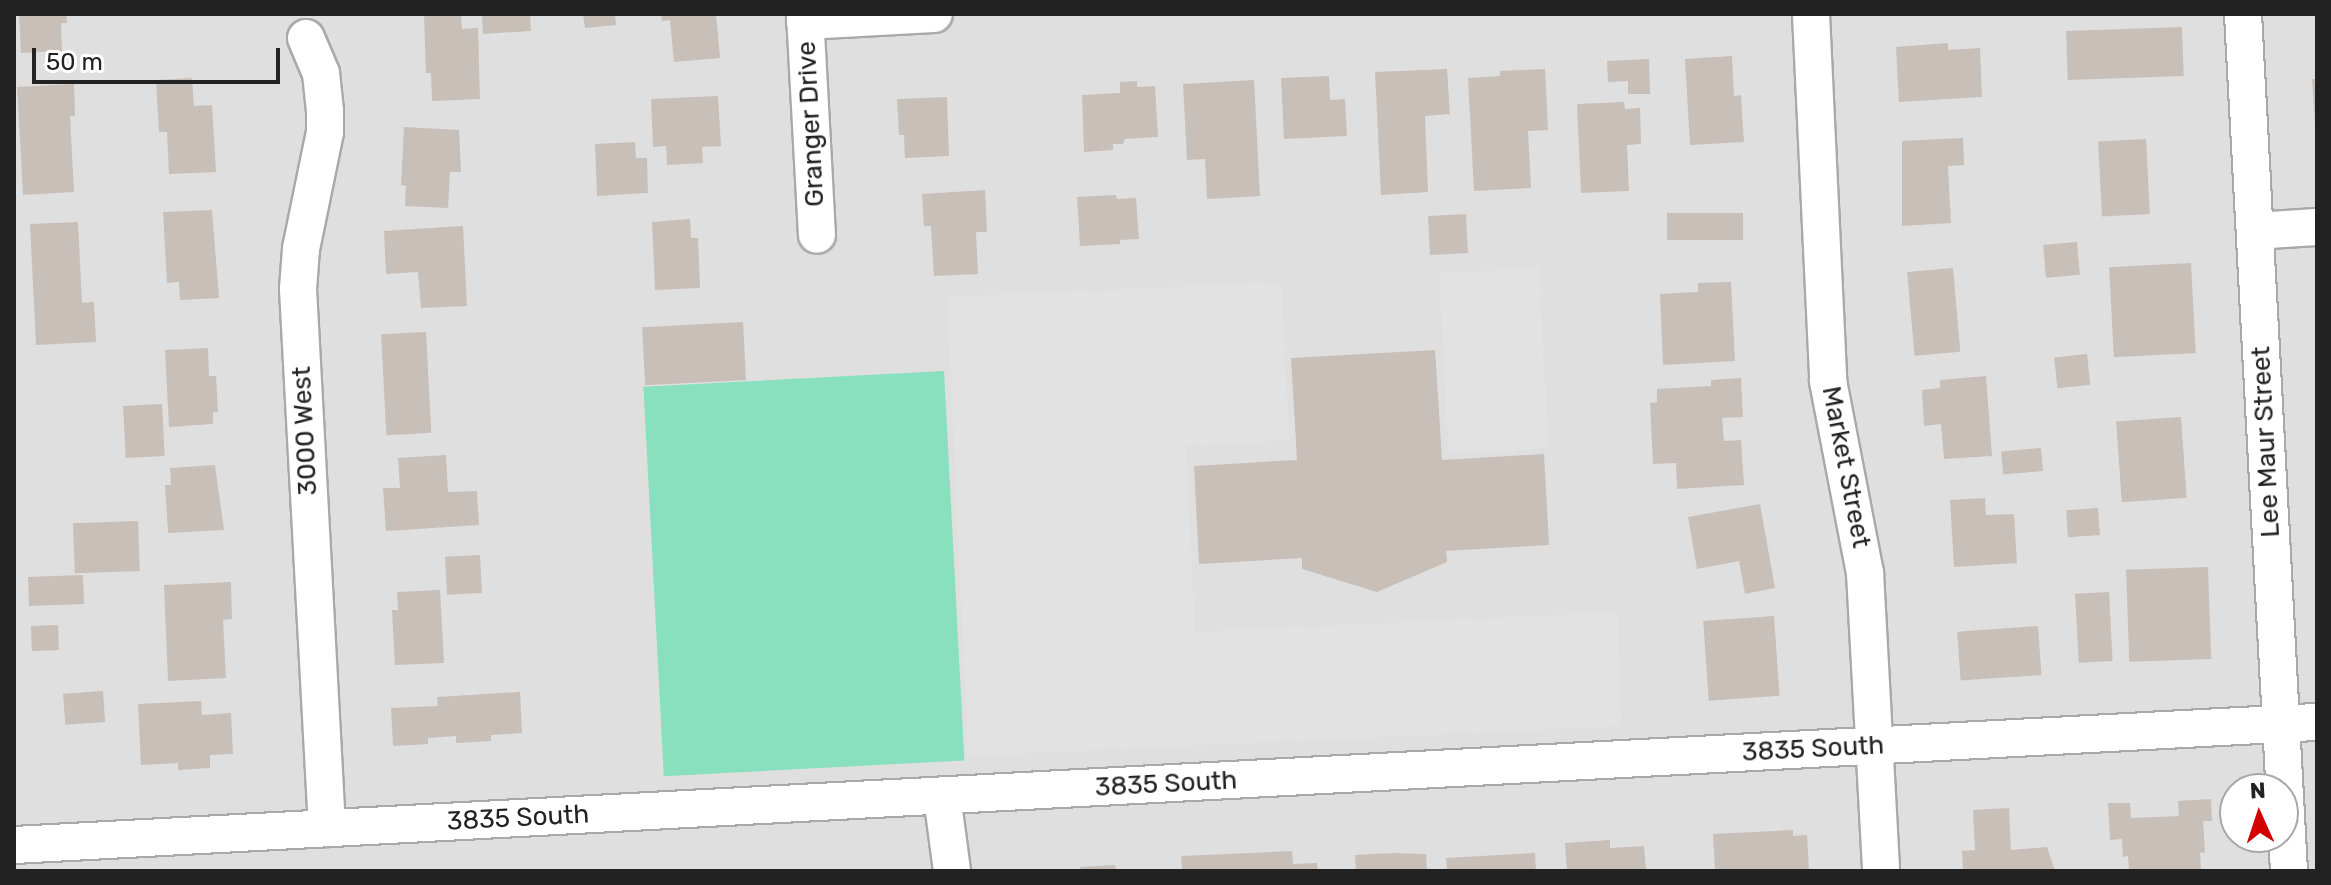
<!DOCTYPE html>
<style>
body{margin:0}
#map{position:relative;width:2331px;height:885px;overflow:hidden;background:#f2efe9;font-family:Rubik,sans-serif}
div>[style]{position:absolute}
.residential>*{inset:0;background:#e0dfdf}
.pitch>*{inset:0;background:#88e0be;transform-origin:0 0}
.parking>*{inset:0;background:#e2e2e2;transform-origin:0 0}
.building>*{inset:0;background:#c7bfb8;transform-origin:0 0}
.roads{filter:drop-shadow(2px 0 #a9a9a9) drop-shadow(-2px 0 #a9a9a9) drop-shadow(0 2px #a9a9a9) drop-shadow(0 -2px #a9a9a9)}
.street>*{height:36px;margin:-18px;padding:0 18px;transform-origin:18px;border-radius:18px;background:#fff}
span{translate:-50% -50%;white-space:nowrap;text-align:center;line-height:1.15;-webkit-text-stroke:8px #fff;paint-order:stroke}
.street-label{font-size:26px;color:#222}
.frame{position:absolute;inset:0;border:16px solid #222;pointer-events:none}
.north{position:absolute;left:2219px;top:773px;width:80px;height:80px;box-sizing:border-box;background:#fff;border:2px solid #a7a7a7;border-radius:50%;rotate:357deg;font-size:22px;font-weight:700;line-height:32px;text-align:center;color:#222}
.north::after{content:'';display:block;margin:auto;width:28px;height:36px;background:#d40000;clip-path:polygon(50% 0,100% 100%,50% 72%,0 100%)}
.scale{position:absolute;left:32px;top:48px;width:248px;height:36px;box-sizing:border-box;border:4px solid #222;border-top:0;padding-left:10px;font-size:24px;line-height:28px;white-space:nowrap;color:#222;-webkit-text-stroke:6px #fff;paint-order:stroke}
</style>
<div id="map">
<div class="residential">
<i style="clip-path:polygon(evenodd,14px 14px,2317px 14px,2317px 871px,14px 871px,14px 14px,2235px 789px,2283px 789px,2283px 837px,2235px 837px,2235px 789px)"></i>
</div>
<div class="pitch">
<i style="left:944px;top:371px;width:390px;height:301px;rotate:87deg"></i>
</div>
<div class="parking">
<i style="left:1539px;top:268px;width:180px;height:100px;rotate:87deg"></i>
<i style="clip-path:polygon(1281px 282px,1289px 440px,1186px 446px,1195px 632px,1617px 612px,1622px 726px,968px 756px,947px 297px)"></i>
</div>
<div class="building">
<i style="clip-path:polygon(19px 14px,66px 14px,67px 23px,61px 23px,62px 51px,21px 53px)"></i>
<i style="clip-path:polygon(482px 14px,530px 14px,531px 31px,483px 34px)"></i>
<i style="clip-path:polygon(583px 14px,615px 14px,616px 25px,585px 28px)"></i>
<i style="clip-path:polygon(661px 14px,716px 14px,720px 58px,674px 62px,670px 20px,662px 21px)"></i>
<i style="clip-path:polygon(461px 15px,462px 29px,478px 28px,480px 99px,432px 101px,431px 73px,426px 73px,424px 16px)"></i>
<i style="left:2182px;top:27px;width:49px;height:116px;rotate:88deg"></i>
<i style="clip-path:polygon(1948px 43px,1948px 50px,1980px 48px,1982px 97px,1899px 102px,1896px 47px)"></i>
<i style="clip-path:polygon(1732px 56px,1734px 96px,1741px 95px,1744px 142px,1690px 145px,1685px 59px)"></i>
<i style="clip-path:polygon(1649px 59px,1650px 94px,1628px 94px,1628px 81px,1608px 82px,1607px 61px)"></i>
<i style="clip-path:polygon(1447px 69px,1450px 114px,1425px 116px,1428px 192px,1381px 195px,1375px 72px)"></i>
<i style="clip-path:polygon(1545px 69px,1548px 130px,1528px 131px,1531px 188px,1474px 191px,1468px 78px,1500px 76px,1500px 71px)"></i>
<i style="clip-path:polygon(1329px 76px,1330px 100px,1345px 99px,1347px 136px,1284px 139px,1281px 78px)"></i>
<i style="clip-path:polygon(192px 78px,194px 106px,212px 105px,216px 172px,169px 174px,167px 132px,159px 132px,156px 80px)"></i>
<i style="clip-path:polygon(2312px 79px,2317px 79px,2317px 125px,2315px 125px)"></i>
<i style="clip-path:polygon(1254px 80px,1260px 196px,1207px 199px,1205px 159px,1187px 160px,1183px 84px)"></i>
<i style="clip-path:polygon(1137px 81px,1137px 87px,1155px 86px,1158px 137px,1125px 139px,1123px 144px,1113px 144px,1113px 150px,1084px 152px,1082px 95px,1120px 93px,1120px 82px)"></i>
<i style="clip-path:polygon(74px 84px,75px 116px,70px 116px,74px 192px,23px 195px,17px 87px)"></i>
<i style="clip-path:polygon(718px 96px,721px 146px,702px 147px,703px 163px,667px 165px,666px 146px,653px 147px,651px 99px)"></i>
<i style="clip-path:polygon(947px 97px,949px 156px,905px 158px,904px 135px,899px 135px,897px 99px)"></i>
<i style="clip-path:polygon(1624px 102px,1625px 109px,1640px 108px,1641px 144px,1627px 145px,1629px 191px,1581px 193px,1577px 104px)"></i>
<i style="clip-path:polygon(404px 127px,459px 130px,461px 172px,450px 172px,448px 208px,405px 206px,406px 186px,401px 185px)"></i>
<i style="clip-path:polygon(1963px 138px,1964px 165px,1948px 166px,1951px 223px,1902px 226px,1902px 141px)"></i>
<i style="left:2146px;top:139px;width:75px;height:48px;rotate:87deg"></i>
<i style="clip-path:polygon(635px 142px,636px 158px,647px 158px,648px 193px,597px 196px,595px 144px)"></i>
<i style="clip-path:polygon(985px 190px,987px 232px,976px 232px,978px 274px,934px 276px,931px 226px,924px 226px,922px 194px)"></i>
<i style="clip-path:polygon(1116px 195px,1117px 199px,1136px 198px,1139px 239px,1120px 240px,1120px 244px,1080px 246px,1077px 197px)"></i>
<i style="clip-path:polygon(212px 210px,219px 298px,180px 300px,179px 282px,167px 283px,163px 212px)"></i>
<i style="left:1743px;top:213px;width:27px;height:76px;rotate:90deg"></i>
<i style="left:1466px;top:214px;width:39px;height:38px;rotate:87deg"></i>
<i style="clip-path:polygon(690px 219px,691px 238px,698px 238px,700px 288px,655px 290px,652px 222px)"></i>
<i style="clip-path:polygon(78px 222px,82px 303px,94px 302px,96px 342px,36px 345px,30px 224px)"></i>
<i style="clip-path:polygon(463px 226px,467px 306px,421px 308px,418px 272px,386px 274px,384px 231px)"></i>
<i style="left:2077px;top:242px;width:33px;height:34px;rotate:85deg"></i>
<i style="left:2191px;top:263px;width:90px;height:82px;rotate:87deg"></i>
<i style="left:1953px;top:268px;width:84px;height:46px;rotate:85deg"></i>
<i style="clip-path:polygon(1731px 282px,1735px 361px,1663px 365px,1660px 294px,1698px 292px,1698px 283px)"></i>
<i style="left:743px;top:322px;width:58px;height:101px;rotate:87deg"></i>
<i style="left:426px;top:332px;width:101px;height:45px;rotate:87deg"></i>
<i style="clip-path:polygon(208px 348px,209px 376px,216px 376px,218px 412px,213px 412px,213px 424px,169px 427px,165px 350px)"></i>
<i style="clip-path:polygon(1435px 350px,1442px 460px,1544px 454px,1549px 545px,1446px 551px,1447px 562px,1377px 592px,1302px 569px,1302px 558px,1199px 564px,1194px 466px,1297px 460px,1291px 358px)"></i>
<i style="left:2087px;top:354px;width:31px;height:33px;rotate:84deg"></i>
<i style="clip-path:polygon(1986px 376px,1992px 456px,1944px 459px,1941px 424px,1924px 426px,1922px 390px,1940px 388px,1940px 380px)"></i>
<i style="clip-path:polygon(1741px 378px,1743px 417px,1722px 418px,1724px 441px,1741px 440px,1744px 485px,1677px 489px,1676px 463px,1653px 464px,1650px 403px,1657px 402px,1657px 389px,1711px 386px,1711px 380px)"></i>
<i style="left:162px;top:404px;width:52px;height:39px;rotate:87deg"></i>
<i style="left:2181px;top:417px;width:81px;height:65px;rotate:86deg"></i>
<i style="left:2041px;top:448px;width:23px;height:40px;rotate:85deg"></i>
<i style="clip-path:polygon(446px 455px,448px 492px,477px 491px,479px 525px,386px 531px,383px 488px,400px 488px,398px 458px)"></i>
<i style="clip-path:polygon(215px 465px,224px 530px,168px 533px,165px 485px,171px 485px,170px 468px)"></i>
<i style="clip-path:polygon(1985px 498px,1986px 515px,2014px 514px,2017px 563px,1954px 567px,1950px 500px)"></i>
<i style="clip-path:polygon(1760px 504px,1775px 588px,1745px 594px,1739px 561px,1697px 569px,1688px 517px)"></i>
<i style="left:2098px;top:508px;width:27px;height:32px;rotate:86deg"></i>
<i style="left:138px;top:521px;width:50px;height:65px;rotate:88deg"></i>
<i style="left:480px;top:555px;width:38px;height:35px;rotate:87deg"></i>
<i style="left:2208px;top:567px;width:92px;height:82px;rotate:88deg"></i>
<i style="left:83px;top:575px;width:29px;height:55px;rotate:88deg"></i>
<i style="clip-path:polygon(231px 582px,232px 619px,223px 620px,226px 678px,168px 681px,164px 585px)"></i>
<i style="clip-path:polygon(440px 590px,444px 663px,395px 665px,392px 610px,398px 610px,397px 592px)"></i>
<i style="left:2109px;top:592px;width:69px;height:34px;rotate:87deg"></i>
<i style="left:1774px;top:616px;width:80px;height:71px;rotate:86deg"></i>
<i style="left:58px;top:625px;width:25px;height:27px;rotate:88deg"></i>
<i style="left:2038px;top:626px;width:49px;height:81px;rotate:86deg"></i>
<i style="left:103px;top:691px;width:31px;height:40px;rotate:86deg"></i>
<i style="clip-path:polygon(520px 692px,522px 733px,491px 735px,491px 741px,456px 743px,456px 736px,428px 738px,428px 744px,393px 746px,391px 708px,438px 706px,437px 697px)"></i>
<i style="clip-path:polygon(201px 701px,202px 715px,231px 713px,233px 754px,210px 755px,210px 768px,178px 770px,178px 763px,141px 765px,138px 704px)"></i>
<i style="clip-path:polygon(2211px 799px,2212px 821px,2203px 821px,2205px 852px,2200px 853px,2201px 871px,2129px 871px,2128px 856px,2123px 857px,2122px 839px,2110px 840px,2108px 803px,2130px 803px,2131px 818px,2179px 816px,2178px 801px)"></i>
<i style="clip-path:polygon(2009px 808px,2011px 850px,2047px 847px,2055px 871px,1963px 871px,1962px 851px,1975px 850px,1973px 810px)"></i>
<i style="clip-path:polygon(1793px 830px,1793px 836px,1807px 835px,1809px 871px,1715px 871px,1713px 834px)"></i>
<i style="clip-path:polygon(1610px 840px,1610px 848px,1644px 846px,1646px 871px,1567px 871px,1565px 843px)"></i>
<i style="clip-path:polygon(1292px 851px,1293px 864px,1317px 863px,1318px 871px,1182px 871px,1181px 856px)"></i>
<i style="clip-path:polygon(1394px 853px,1426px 854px,1427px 871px,1356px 871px,1355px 855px)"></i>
<i style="clip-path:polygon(1535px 853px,1536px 871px,1447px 871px,1446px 858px)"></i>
<i style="clip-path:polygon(1115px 865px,1116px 871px,1081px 871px,1080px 867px)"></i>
</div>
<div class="roads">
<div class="street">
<i style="left:805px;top:14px;width:221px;rotate:86.9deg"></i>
<i style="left:1811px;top:14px;width:367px;rotate:87.3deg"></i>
<i style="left:1828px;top:381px;width:196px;rotate:79.1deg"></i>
<i style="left:1865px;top:573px;width:298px;rotate:86.9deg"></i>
<i style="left:2243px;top:14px;width:858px;rotate:86.93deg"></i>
<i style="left:805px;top:21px;width:129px;rotate:-3.1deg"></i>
<i style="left:306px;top:38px;width:38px;rotate:67deg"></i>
<i style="left:321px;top:73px;width:38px;rotate:84deg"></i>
<i style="left:325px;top:111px;width:21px;rotate:90deg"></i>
<i style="left:325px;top:132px;width:119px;rotate:101.6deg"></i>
<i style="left:301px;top:249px;width:40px;rotate:94.3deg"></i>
<i style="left:298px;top:289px;width:540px;rotate:86.92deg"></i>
<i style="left:2255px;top:231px;width:62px;rotate:-3.7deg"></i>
<i style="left:942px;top:796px;width:76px;rotate:82.4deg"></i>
<i style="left:14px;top:845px;width:2306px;rotate:-3.06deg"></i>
</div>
</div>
<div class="street-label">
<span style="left:811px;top:124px;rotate:-93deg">Granger Drive</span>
<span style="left:305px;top:431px;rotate:-93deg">3000 West</span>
<span style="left:2266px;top:442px;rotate:-93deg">Lee Maur Street</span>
<span style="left:1846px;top:467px;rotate:79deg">Market Street</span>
<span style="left:1813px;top:749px;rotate:-3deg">3835 South</span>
<span style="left:1166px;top:784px;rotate:-3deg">3835 South</span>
<span style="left:518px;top:818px;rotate:-3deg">3835 South</span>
</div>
<div class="frame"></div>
<div class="north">N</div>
<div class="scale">50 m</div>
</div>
